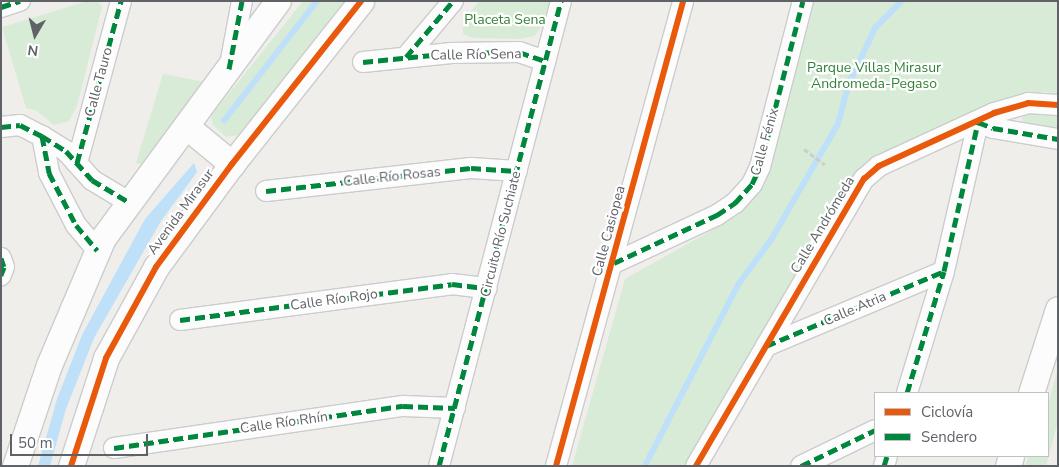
<!DOCTYPE html>
<meta charset="utf-8">
<style>
body{margin:0}
#map{position:relative;width:1059px;height:467px;overflow:hidden;background:#efeeea;font-family:"Nunito Sans",sans-serif}
div>[style]{position:absolute}
.green>*{inset:0;background:#d8ebd6}
.water>*{inset:0;background:#bfe0f9}
.stream>*{height:5.5px;margin:-2.75px;padding:0 2.75px;transform-origin:2.75px;border-radius:2.75px;background:#bfe0f9}
.path>*{height:3px;margin-top:-1.5px;transform-origin:0;background:repeating-linear-gradient(90deg,#cacfcc 0 5px,transparent 0 7.5px)}
.roads{filter:drop-shadow(1px 0 #cbcccc) drop-shadow(-1px 0 #cbcccc) drop-shadow(0 1px #cbcccc) drop-shadow(0 -1px #cbcccc)}
.minor>*{height:20px;margin:-10px;padding:0 10px;transform-origin:10px;border-radius:10px;background:#fdfcfc}
.tertiary>*{height:25px;margin:-12.5px;padding:0 12.5px;transform-origin:12.5px;border-radius:12.5px;background:#fdfcfc}
.quiet>*{height:5px;margin-top:-2.5px;transform-origin:0;background:repeating-linear-gradient(90deg,#00873e 0 10px,transparent 0 15px)}
.cycleway>*{height:6px;margin:-3px;padding:0 3px;transform-origin:3px;border-radius:3px;background:#e8590c}
span{translate:-50% -50%;white-space:nowrap;text-align:center;line-height:1.15;-webkit-text-stroke:4.5px #fff;paint-order:stroke}
.park-label{font-size:14px;color:#348238}
.street-label{font-size:14px;color:#5f6368}
.frame{position:absolute;inset:0;border:2px solid #5f6368;pointer-events:none}
.legend{position:absolute;left:874px;top:392px;width:175px;height:65px;box-sizing:border-box;background:#fff;border:1px solid #bfc1c3;margin:0;padding:6px 9px;list-style:none;font-size:15px;color:#5f6368}
.legend li{display:flex;align-items:center;gap:10px;height:25px}
.legend b{width:25px;border:1px solid #bfc1c3}
.north{position:absolute;left:10px;top:10px;width:50px;height:50px;-webkit-text-stroke:4px #fff;paint-order:stroke;rotate:188deg;font-size:14px;font-weight:700;line-height:20px;text-align:center;color:#5f6368}
.north::after{content:'';display:block;margin:auto;width:18px;height:22px;background:#5f6368;clip-path:polygon(50% 0,100% 100%,50% 72%,0 100%)}
.scale{position:absolute;left:10px;top:434px;width:138px;height:22px;box-sizing:border-box;border:2px solid #5f6368;border-top:0;padding-left:6px;font-size:15px;line-height:18px;white-space:nowrap;color:#5f6368;-webkit-text-stroke:4px #fff;paint-order:stroke}
</style>
<div id="map">
<div class="green">
<i style="clip-path:polygon(88px 1px,98px 1px,102px 7px,77px 106px,69px 121px,54px 125px,37px 111px,26px 108px,2px 27px)"></i>
<i style="clip-path:polygon(303px 1px,344px 1px,240px 135px,226px 137px,213px 125px,211px 116px)"></i>
<i style="clip-path:polygon(479px 1px,550px 1px,539px 31px,534px 36px,520px 39px,473px 38px,463px 34px,463px 21px)"></i>
<i style="clip-path:polygon(815px 1px,1058px 1px,1058px 93px,1042px 92px,996px 101px,864px 165px,685px 466px,572px 466px,625px 279px,739px 215px,765px 184px)"></i>
<i style="clip-path:polygon(163px 74px,205px 82px,143px 165px,136px 163px)"></i>
<i style="clip-path:polygon(1029px 114px,1058px 116px,1058px 132px,1023px 124px,1022px 117px)"></i>
<i style="clip-path:polygon(1058px 369px,1058px 421px,1046px 466px,1025px 466px,1029px 456px,1048px 456px,1048px 404px)"></i>
</div>
<div class="water">
<i style="clip-path:polygon(194px 163px,197px 172px,161px 221px,94px 338px,66px 409px,50px 466px,38px 466px,57px 399px,82px 335px,145px 219px)"></i>
</div>
<div class="stream">
<i style="left:224px;top:121px;width:152px;rotate:-52.2deg"></i>
<i style="left:645px;top:466px;width:203px;rotate:-62.8deg"></i>
<i style="left:738px;top:285px;width:56px;rotate:-53.7deg"></i>
<i style="left:771px;top:240px;width:134px;rotate:-60deg"></i>
<i style="left:838px;top:124px;width:39px;rotate:-75deg"></i>
<i style="left:848px;top:86px;width:64px;rotate:-65deg"></i>
<i style="left:875px;top:28px;width:38px;rotate:-45deg"></i>
</div>
<div class="path">
<i style="left:804px;top:149px;width:26px;rotate:37deg"></i>
</div>
<div class="roads">
<div class="minor">
<i style="left:1px;top:7px;width:20px;rotate:-18deg"></i>
<i style="left:406px;top:57px;width:73px;rotate:-50deg"></i>
<i style="left:363px;top:62px;width:89px;rotate:-5.8deg"></i>
<i style="left:452px;top:53px;width:67px;rotate:-0.9deg"></i>
<i style="left:519px;top:52px;width:28px;rotate:19deg"></i>
<i style="left:230px;top:65px;width:65px;rotate:-79.4deg"></i>
<i style="left:978px;top:122px;width:16px;rotate:22deg"></i>
<i style="left:993px;top:128px;width:66px;rotate:9.6deg"></i>
<i style="left:1px;top:127px;width:19px;rotate:-6deg"></i>
<i style="left:20px;top:125px;width:25px;rotate:27deg"></i>
<i style="left:42px;top:136px;width:28px;rotate:32deg"></i>
<i style="left:66px;top:151px;width:39px;rotate:48deg"></i>
<i style="left:92px;top:180px;width:41px;rotate:31deg"></i>
<i style="left:42px;top:136px;width:38px;rotate:79deg"></i>
<i style="left:49px;top:173px;width:59px;rotate:62.6deg"></i>
<i style="left:76px;top:225px;width:33px;rotate:50deg"></i>
<i style="left:77px;top:163px;width:168px;rotate:-74.8deg"></i>
<i style="left:266px;top:191px;width:206px;rotate:-6.4deg"></i>
<i style="left:471px;top:168px;width:46px;rotate:3.7deg"></i>
<i style="left:1px;top:258px;width:9px;rotate:72deg"></i>
<i style="left:4px;top:267px;width:9px;rotate:111deg"></i>
<i style="left:614px;top:263px;width:114px;rotate:-25deg"></i>
<i style="left:717px;top:215px;width:22px;rotate:-34deg"></i>
<i style="left:735px;top:203px;width:25px;rotate:-48deg"></i>
<i style="left:752px;top:184px;width:19px;rotate:-65deg"></i>
<i style="left:760px;top:167px;width:171px;rotate:-75.5deg"></i>
<i style="left:180px;top:320px;width:274px;rotate:-7.5deg"></i>
<i style="left:452px;top:284px;width:35px;rotate:7deg"></i>
<i style="left:766px;top:346px;width:193px;rotate:-22.8deg"></i>
<i style="left:907px;top:393px;width:127px;rotate:-73.1deg"></i>
<i style="left:944px;top:271px;width:153px;rotate:-77.1deg"></i>
<i style="left:114px;top:448px;width:292px;rotate:-8.3deg"></i>
<i style="left:403px;top:406px;width:52px;rotate:2.2deg"></i>
<i style="left:439px;top:466px;width:481px;rotate:-75.3deg"></i>
<i style="left:556px;top:466px;width:482px;rotate:-74.7deg"></i>
<i style="left:696px;top:466px;width:333px;rotate:-59.7deg"></i>
<i style="left:864px;top:179px;width:20px;rotate:-41deg"></i>
<i style="left:879px;top:166px;width:127px;rotate:-24.7deg"></i>
<i style="left:994px;top:113px;width:35px;rotate:-16deg"></i>
<i style="left:1028px;top:103px;width:30px;rotate:4deg"></i>
<i style="left:801px;top:466px;width:82px;rotate:-25.9deg"></i>
<i style="left:884px;top:466px;width:10px;rotate:-73deg"></i>
</div>
<div class="tertiary">
<i style="left:186px;top:126px;width:60px;rotate:39.6deg"></i>
<i style="left:1031px;top:393px;width:88px;rotate:-72.2deg"></i>
<i style="left:15px;top:466px;width:107px;rotate:-71.4deg"></i>
<i style="left:49px;top:365px;width:138px;rotate:-67deg"></i>
<i style="left:103px;top:238px;width:295px;rotate:-53.6deg"></i>
<i style="left:71px;top:466px;width:114px;rotate:-72deg"></i>
<i style="left:106px;top:358px;width:104px;rotate:-61.2deg"></i>
<i style="left:156px;top:267px;width:128px;rotate:-53.6deg"></i>
<i style="left:232px;top:164px;width:208px;rotate:-51.6deg"></i>
<i style="left:1008px;top:466px;width:10px;rotate:-73deg"></i>
</div>
</div>
<div class="quiet">
<i style="left:1px;top:7px;width:20px;rotate:-18deg"></i>
<i style="left:406px;top:57px;width:73px;rotate:-50deg"></i>
<i style="left:363px;top:62px;width:89px;rotate:-5.8deg"></i>
<i style="left:452px;top:53px;width:67px;rotate:-0.9deg"></i>
<i style="left:519px;top:52px;width:28px;rotate:19deg"></i>
<i style="left:229px;top:69px;width:69px;rotate:-79.2deg"></i>
<i style="left:978px;top:122px;width:16px;rotate:22deg"></i>
<i style="left:993px;top:128px;width:66px;rotate:9.6deg"></i>
<i style="left:1px;top:127px;width:19px;rotate:-6deg"></i>
<i style="left:20px;top:125px;width:25px;rotate:27deg"></i>
<i style="left:42px;top:136px;width:28px;rotate:32deg"></i>
<i style="left:66px;top:151px;width:39px;rotate:48deg"></i>
<i style="left:92px;top:180px;width:41px;rotate:31deg"></i>
<i style="left:42px;top:136px;width:38px;rotate:79deg"></i>
<i style="left:49px;top:173px;width:59px;rotate:62.6deg"></i>
<i style="left:76px;top:225px;width:33px;rotate:50deg"></i>
<i style="left:77px;top:163px;width:168px;rotate:-74.8deg"></i>
<i style="left:266px;top:191px;width:206px;rotate:-6.4deg"></i>
<i style="left:471px;top:168px;width:46px;rotate:3.7deg"></i>
<i style="left:1px;top:258px;width:9px;rotate:72deg"></i>
<i style="left:4px;top:267px;width:9px;rotate:111deg"></i>
<i style="left:614px;top:263px;width:114px;rotate:-25deg"></i>
<i style="left:717px;top:215px;width:22px;rotate:-34deg"></i>
<i style="left:735px;top:203px;width:25px;rotate:-48deg"></i>
<i style="left:752px;top:184px;width:19px;rotate:-65deg"></i>
<i style="left:760px;top:167px;width:171px;rotate:-75.5deg"></i>
<i style="left:180px;top:320px;width:274px;rotate:-7.5deg"></i>
<i style="left:452px;top:284px;width:35px;rotate:7deg"></i>
<i style="left:766px;top:346px;width:193px;rotate:-22.8deg"></i>
<i style="left:907px;top:393px;width:127px;rotate:-73.1deg"></i>
<i style="left:944px;top:271px;width:153px;rotate:-77.1deg"></i>
<i style="left:114px;top:448px;width:292px;rotate:-8.3deg"></i>
<i style="left:403px;top:406px;width:52px;rotate:2.2deg"></i>
<i style="left:439px;top:466px;width:481px;rotate:-75.3deg"></i>
<i style="left:801px;top:466px;width:82px;rotate:-25.9deg"></i>
<i style="left:884px;top:466px;width:10px;rotate:-73deg"></i>
</div>
<div class="cycleway">
<i style="left:71px;top:466px;width:114px;rotate:-72deg"></i>
<i style="left:106px;top:358px;width:104px;rotate:-61.2deg"></i>
<i style="left:156px;top:267px;width:128px;rotate:-53.6deg"></i>
<i style="left:232px;top:164px;width:208px;rotate:-51.6deg"></i>
<i style="left:556px;top:466px;width:482px;rotate:-74.7deg"></i>
<i style="left:696px;top:466px;width:333px;rotate:-59.7deg"></i>
<i style="left:864px;top:179px;width:20px;rotate:-41deg"></i>
<i style="left:879px;top:166px;width:127px;rotate:-24.7deg"></i>
<i style="left:994px;top:113px;width:35px;rotate:-16deg"></i>
<i style="left:1028px;top:103px;width:30px;rotate:4deg"></i>
</div>
<div class="park-label">
<span style="left:505px;top:20px">Placeta Sena</span>
<span style="left:874px;top:76px">Parque Villas Mirasur<br>Andromeda-Pegaso</span>
</div>
<div class="street-label">
<span style="left:476px;top:55px;rotate:-1deg">Calle Río Sena</span>
<span style="left:99px;top:82px;rotate:-75deg">Calle Tauro</span>
<span style="left:765px;top:142px;rotate:-74deg">Calle Fénix</span>
<span style="left:392px;top:177px;rotate:-6deg">Calle Río Rosas</span>
<span style="left:181px;top:212px;rotate:-54deg">Avenida Mirasur</span>
<span style="left:823px;top:225px;rotate:-59deg">Calle Andrómeda</span>
<span style="left:609px;top:231px;rotate:-75deg">Calle Casiopea</span>
<span style="left:501px;top:234px;rotate:-76deg">Circuito Río Suchiate</span>
<span style="left:334px;top:300px;rotate:-8deg">Calle Río Rojo</span>
<span style="left:855px;top:309px;rotate:-23deg">Calle Atria</span>
<span style="left:284px;top:423px;rotate:-8deg">Calle Río Rhín</span>
</div>
<div class="frame"></div>
<ul class="legend">
<li><b style="height:6px;background:#e8590c"></b>Ciclovía</li>
<li><b style="height:6px;background:#00873e"></b>Sendero</li>
</ul>
<div class="north">N</div>
<div class="scale">50 m</div>
</div>
